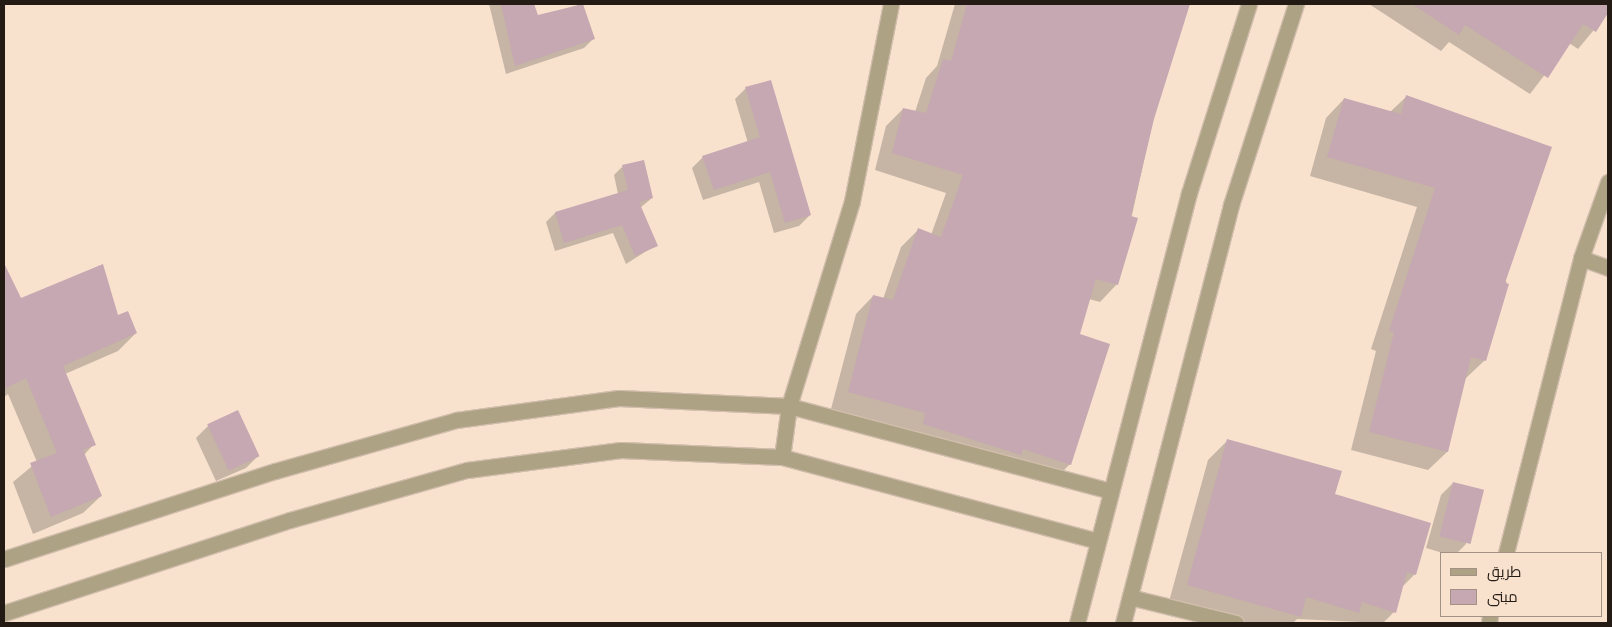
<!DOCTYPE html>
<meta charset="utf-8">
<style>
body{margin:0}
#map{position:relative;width:1612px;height:627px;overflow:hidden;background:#f8e2ce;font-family:Ubuntu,Cairo,sans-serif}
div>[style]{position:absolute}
.shadow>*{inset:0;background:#0003}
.building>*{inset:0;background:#c5a8b2;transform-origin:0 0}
.roads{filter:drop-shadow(1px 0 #d2bead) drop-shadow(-1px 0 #d2bead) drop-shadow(0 1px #d2bead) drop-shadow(0 -1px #d2bead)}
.minor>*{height:15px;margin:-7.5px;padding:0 7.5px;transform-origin:7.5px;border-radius:7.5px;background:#ada284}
span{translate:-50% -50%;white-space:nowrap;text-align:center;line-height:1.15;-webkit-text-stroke:4px #f8e2ce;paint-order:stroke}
.frame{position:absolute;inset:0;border:5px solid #231b14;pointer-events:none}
.legend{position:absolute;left:1440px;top:552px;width:162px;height:65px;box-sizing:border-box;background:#f8e2ce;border:1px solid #a39284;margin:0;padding:6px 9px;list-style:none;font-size:15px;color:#231b14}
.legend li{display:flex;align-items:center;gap:10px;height:25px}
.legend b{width:25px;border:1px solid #a39284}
</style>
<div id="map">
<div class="shadow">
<i style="clip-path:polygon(489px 4px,533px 4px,537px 17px,582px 4px,593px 39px,584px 48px,506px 74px)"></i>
<i style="clip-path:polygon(955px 4px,1188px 4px,1153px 119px,1117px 284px,1100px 302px,1089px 299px,1079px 335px,1070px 464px,1052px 482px,909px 430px,831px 409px,856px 314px,873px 296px,883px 299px,901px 247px,918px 230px,931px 235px,946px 193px,875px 170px,886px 126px,903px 109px,915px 112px,926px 78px,937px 66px)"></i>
<i style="clip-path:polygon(1369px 4px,1608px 4px,1608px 13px,1578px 49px,1569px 43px,1530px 94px,1449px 42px,1441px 51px)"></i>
<i style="clip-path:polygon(746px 88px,810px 215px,799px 226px,774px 233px,759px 182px,703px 200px,692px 168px,703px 157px,748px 143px,735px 99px)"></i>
<i style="clip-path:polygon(1406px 97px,1508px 285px,1484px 361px,1465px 379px,1447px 452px,1428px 470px,1351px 450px,1376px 351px,1371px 349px,1417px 207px,1310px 176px,1326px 118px,1344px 99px,1390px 112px)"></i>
<i style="clip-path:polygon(622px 167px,652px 198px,640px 208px,656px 245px,626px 264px,613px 233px,555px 251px,546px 222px,555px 213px,618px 194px,614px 175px)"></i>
<i style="clip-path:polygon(4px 266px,21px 299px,117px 317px,136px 333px,118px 351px,65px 374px,94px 444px,84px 455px,101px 496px,83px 513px,33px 534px,13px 482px,37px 462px,8px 394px,4px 397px)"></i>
<i style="clip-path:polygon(208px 426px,258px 456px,246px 468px,216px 481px,196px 438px)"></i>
<i style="clip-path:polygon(1228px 440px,1334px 495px,1415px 574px,1402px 587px,1394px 612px,1383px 623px,1297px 619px,1293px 623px,1234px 623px,1168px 605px,1208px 460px)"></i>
<i style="clip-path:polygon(1453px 483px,1466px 544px,1457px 553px,1443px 553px,1426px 548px,1441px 495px)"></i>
</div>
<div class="building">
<i style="clip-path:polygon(501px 4px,534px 4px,538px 15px,583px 4px,595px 39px,515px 66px)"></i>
<i style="clip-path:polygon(967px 4px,1190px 4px,1154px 119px,1131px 216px,1138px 218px,1118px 285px,1096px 279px,1080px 334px,1110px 344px,1071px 465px,1023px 449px,1021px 455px,923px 424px,925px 413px,848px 392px,873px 295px,893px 300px,918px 228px,941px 237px,963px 175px,892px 153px,903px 108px,926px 113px,943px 59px,951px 61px)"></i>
<i style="clip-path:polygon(1412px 4px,1608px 4px,1608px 13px,1596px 32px,1583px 24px,1548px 78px,1465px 25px,1459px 35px)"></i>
<i style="clip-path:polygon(771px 80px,811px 215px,785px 223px,770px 172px,714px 190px,702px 156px,760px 137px,745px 87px)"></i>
<i style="clip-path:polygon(1406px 95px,1552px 147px,1505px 283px,1509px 284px,1486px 361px,1471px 357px,1448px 452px,1369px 432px,1394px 332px,1389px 331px,1435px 188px,1327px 157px,1344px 98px,1401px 114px)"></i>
<i style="clip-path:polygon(644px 160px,653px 198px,639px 202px,658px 246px,635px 256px,622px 225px,564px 243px,555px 212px,628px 190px,622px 165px)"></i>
<i style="clip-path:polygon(4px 263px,21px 298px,103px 264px,118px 315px,128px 311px,137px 333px,63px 366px,96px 445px,83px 450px,102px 496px,51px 517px,30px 463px,57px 453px,26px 378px,4px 389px)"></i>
<i style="left:238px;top:410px;width:51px;height:34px;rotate:65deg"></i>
<i style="clip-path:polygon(1227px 439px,1342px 471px,1335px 494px,1431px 523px,1416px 575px,1407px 572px,1396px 613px,1362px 602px,1359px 613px,1306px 597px,1301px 617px,1187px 585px)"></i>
<i style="left:1453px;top:482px;width:32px;height:56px;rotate:14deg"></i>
</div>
<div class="roads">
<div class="minor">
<i style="left:1581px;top:258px;width:29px;rotate:20deg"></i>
<i style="left:782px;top:457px;width:51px;rotate:-82.2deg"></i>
<i style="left:789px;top:406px;width:214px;rotate:-72.9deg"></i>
<i style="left:852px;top:201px;width:201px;rotate:-78.8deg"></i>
<i style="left:1506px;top:553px;width:304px;rotate:-75.7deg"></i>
<i style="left:1581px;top:258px;width:81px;rotate:-70.4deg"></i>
<i style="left:4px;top:559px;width:285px;rotate:-18deg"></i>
<i style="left:275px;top:471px;width:188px;rotate:-15.7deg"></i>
<i style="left:456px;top:420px;width:164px;rotate:-7.7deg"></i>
<i style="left:619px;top:398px;width:170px;rotate:2.7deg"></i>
<i style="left:789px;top:406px;width:332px;rotate:14.8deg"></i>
<i style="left:1130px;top:597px;width:109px;rotate:13.8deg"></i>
<i style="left:4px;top:613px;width:301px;rotate:-18deg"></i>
<i style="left:290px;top:520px;width:184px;rotate:-15.8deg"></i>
<i style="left:467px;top:470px;width:155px;rotate:-7.4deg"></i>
<i style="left:621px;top:450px;width:161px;rotate:2.5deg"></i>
<i style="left:782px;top:457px;width:326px;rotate:14.9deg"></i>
<i style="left:1077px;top:623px;width:444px;rotate:-75.4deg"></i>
<i style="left:1189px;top:193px;width:198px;rotate:-72.4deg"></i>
<i style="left:1123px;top:623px;width:432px;rotate:-75.5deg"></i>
<i style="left:1231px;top:205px;width:211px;rotate:-72.1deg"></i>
<i style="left:1489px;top:623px;width:7px;rotate:-82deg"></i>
</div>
</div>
<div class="frame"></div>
<ul class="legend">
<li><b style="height:6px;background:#ada284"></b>طريق</li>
<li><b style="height:14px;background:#c5a8b2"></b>مبنى</li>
</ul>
</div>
